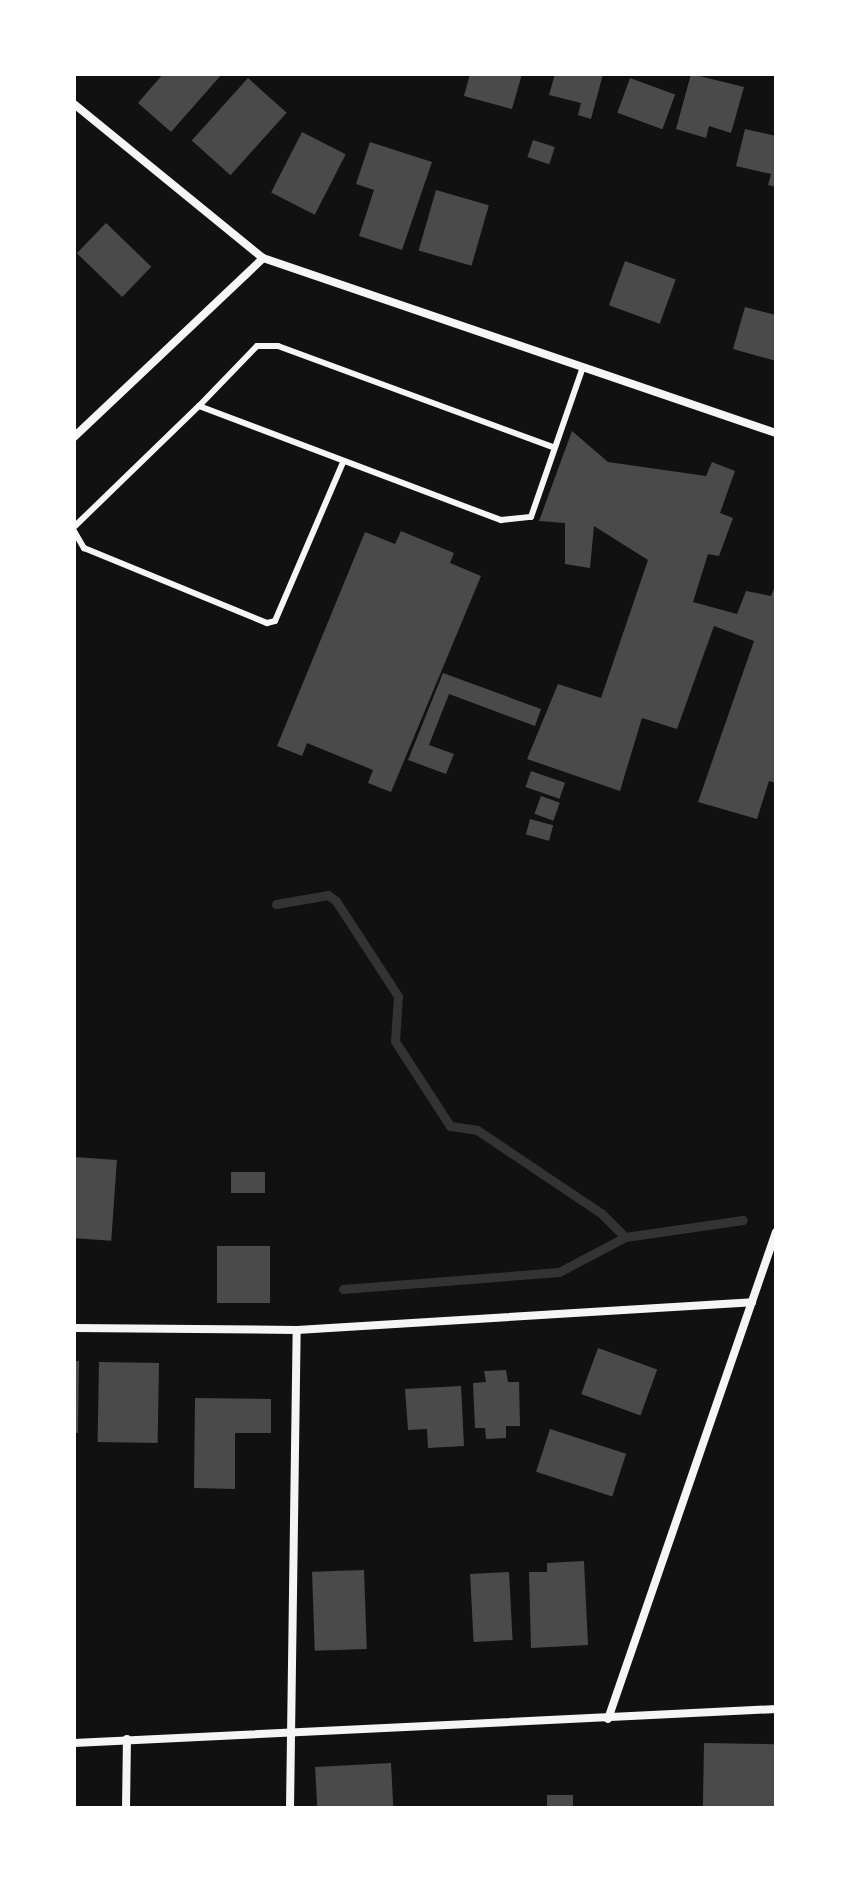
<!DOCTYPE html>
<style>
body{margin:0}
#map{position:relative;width:850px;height:1882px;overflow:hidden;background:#111;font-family:"Noto Serif",serif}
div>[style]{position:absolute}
.stream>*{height:9px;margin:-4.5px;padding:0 4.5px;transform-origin:4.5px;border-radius:4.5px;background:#333}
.building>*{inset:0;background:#4a4a4a;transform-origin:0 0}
.service>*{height:6px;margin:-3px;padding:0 3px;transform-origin:3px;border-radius:3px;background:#f5f5f5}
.minor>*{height:8px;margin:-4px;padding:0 4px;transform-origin:4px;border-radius:4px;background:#f5f5f5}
span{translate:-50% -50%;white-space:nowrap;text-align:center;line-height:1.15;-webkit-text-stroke:6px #fff;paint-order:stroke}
.frame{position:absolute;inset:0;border:76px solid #fff;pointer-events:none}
</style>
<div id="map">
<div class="stream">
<i style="left:276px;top:904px;width:53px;rotate:-9.8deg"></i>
<i style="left:328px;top:895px;width:10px;rotate:37deg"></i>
<i style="left:336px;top:901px;width:113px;rotate:56.9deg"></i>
<i style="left:398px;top:996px;width:45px;rotate:93.8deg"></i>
<i style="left:395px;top:1041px;width:101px;rotate:57.1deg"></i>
<i style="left:450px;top:1126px;width:27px;rotate:8deg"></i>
<i style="left:477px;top:1130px;width:149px;rotate:33.8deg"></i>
<i style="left:601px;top:1213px;width:34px;rotate:45deg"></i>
<i style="left:343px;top:1289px;width:217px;rotate:-4.5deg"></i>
<i style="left:559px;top:1272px;width:75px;rotate:-27.9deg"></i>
<i style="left:625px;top:1237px;width:119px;rotate:-8.2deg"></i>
</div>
<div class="building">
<i style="clip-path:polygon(163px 74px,222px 74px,171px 132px,138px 103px)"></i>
<i style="clip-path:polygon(470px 74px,522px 74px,512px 109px,464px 96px)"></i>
<i style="clip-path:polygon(555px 74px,603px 74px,591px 119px,578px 115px,581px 103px,549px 95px)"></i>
<i style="clip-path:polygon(691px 74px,744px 87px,731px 133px,709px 126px,706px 138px,676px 129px)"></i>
<i style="left:248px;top:78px;width:52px;height:84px;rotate:42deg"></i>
<i style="left:630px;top:78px;width:48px;height:37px;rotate:20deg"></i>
<i style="clip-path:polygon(745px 129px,776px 136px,776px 187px,768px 185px,771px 174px,736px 166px)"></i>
<i style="left:302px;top:132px;width:49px;height:68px;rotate:27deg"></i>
<i style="left:533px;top:140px;width:23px;height:18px;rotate:18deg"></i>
<i style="clip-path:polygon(370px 142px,432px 162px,402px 250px,359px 236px,374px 190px,356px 184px)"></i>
<i style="left:436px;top:190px;width:55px;height:63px;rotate:16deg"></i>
<i style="left:106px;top:223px;width:63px;height:42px;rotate:44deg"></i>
<i style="left:625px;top:261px;width:54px;height:47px;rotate:20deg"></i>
<i style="clip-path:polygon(745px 307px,776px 315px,776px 361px,733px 349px)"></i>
<i style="clip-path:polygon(572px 431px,608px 462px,706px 476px,712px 462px,735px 471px,720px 513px,733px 518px,719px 556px,708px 554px,693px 602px,737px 614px,746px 591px,771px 596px,776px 583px,776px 783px,769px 781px,757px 819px,698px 802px,754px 641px,714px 626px,677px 729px,642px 718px,620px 791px,527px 759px,558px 684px,601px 698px,648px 560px,594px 526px,590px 568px,565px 564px,565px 523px,539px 521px)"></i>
<i style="clip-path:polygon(401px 531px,454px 553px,450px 563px,481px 576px,391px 792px,368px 783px,373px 770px,307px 743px,302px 756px,277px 746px,365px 532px,395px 544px)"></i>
<i style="clip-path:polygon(443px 673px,541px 709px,535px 726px,449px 694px,429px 745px,454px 754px,446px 774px,408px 760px)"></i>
<i style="left:531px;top:771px;width:36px;height:17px;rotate:19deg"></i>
<i style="left:541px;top:796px;width:20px;height:19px;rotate:20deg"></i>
<i style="left:530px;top:819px;width:24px;height:16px;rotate:15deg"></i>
<i style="left:74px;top:1157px;width:43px;height:81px;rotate:4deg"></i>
<i style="left:265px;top:1172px;width:21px;height:34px;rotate:90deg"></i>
<i style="left:217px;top:1246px;width:53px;height:57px"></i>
<i style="left:598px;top:1348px;width:63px;height:49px;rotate:20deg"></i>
<i style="clip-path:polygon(74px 1361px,79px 1361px,78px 1433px,74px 1433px)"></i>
<i style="left:99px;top:1362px;width:60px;height:80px;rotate:1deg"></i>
<i style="clip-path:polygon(506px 1370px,508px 1382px,519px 1382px,520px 1426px,506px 1426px,506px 1438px,486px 1439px,485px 1428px,475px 1428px,473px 1383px,486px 1382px,484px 1371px)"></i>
<i style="clip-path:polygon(461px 1386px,464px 1446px,428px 1448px,427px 1429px,408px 1430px,405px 1389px)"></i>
<i style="clip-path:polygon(195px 1398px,271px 1399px,271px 1433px,235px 1433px,235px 1489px,194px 1488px)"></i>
<i style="left:550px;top:1429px;width:80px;height:45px;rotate:18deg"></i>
<i style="clip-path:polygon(584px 1561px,588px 1645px,531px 1648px,529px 1572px,547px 1572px,547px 1563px)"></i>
<i style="left:364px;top:1570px;width:79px;height:52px;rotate:88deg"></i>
<i style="left:509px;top:1572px;width:68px;height:39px;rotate:87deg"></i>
<i style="left:704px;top:1743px;width:72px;height:65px;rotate:1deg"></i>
<i style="left:391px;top:1763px;width:45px;height:76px;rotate:87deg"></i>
<i style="left:547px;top:1795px;width:26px;height:13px"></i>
</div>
<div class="service">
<i style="left:199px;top:406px;width:83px;rotate:-46deg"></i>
<i style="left:257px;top:346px;width:21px"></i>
<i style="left:278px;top:346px;width:293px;rotate:20.2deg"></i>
<i style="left:74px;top:527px;width:174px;rotate:-44.1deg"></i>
<i style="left:199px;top:406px;width:323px;rotate:20.7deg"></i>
<i style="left:501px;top:520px;width:30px;rotate:-6deg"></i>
<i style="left:531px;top:517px;width:159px;rotate:-70.9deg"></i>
<i style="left:74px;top:531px;width:20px;rotate:60deg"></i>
<i style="left:84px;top:548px;width:198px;rotate:22.3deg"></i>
<i style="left:267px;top:623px;width:8px;rotate:-14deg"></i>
<i style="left:275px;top:621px;width:173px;rotate:-66.8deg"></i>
</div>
<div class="minor">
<i style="left:74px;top:104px;width:244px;rotate:39.2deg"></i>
<i style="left:263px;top:258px;width:542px;rotate:18.84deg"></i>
<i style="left:74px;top:437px;width:260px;rotate:-43.4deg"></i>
<i style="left:74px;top:1328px;width:223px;rotate:0.5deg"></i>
<i style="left:297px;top:1330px;width:456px;rotate:-3.5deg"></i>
<i style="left:608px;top:1719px;width:515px;rotate:-70.97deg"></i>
<i style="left:74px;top:1743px;width:703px;rotate:-2.77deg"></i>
<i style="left:126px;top:1808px;width:69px;rotate:-89.2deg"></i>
<i style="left:290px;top:1808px;width:478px;rotate:-89.2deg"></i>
</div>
<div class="frame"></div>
</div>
